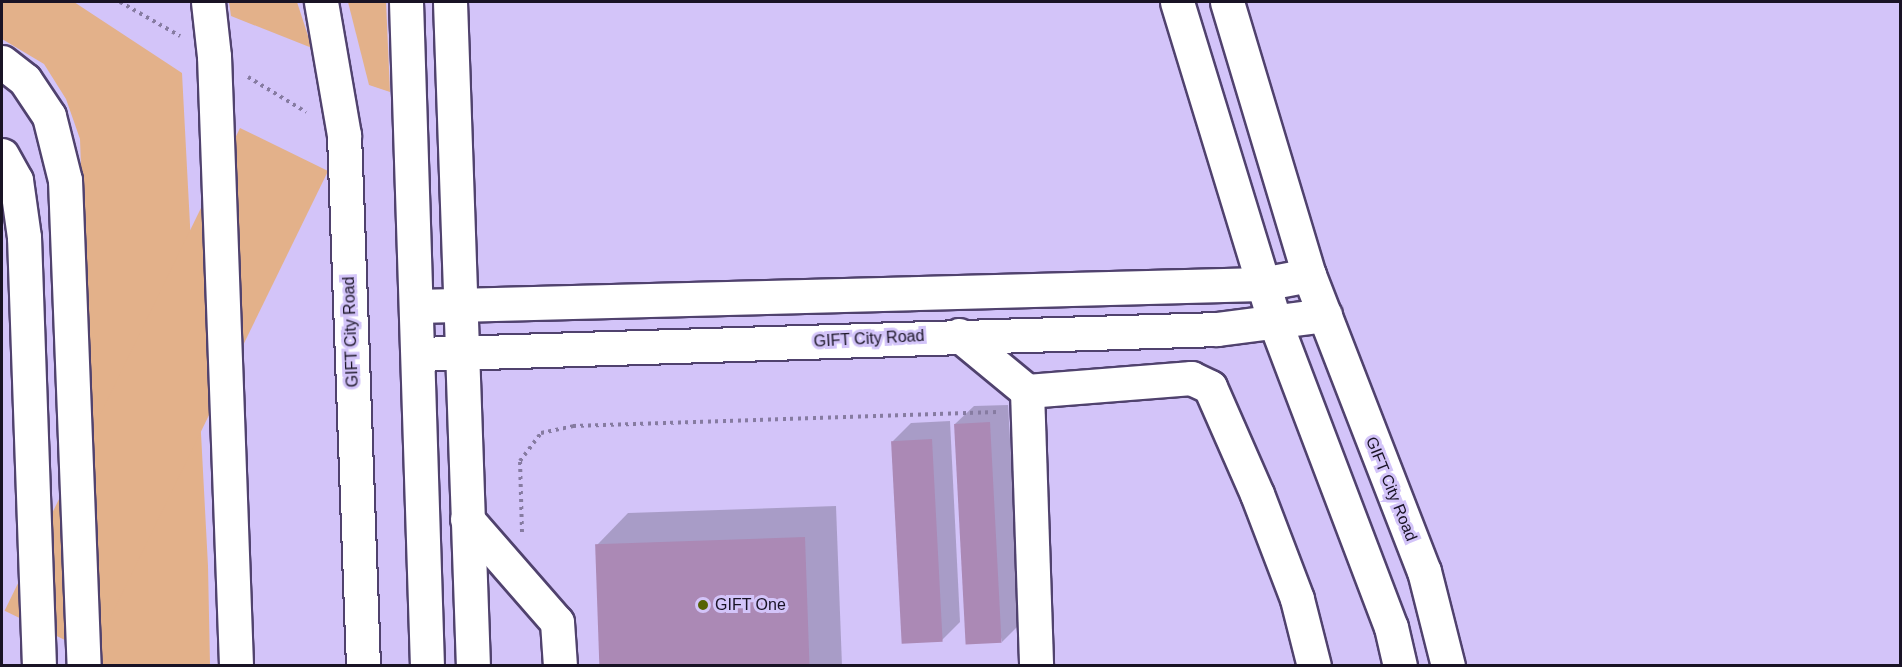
<!DOCTYPE html>
<style>
body{margin:0}
#map{position:relative;width:1902px;height:667px;overflow:hidden;background:#d3c4f9;font-family:Helvetica,sans-serif}
div>[style]{position:absolute}
.green>*{inset:0;background:#e3b18a;transform-origin:0 0}
.shadow>*{inset:0;background:#0003}
.building>*{inset:0;background:#ab89b5;transform-origin:0 0}
.path>*{height:4px;margin-top:-2px;transform-origin:0;background:repeating-linear-gradient(90deg,#867ba1 0 3px,transparent 0 7.5px)}
.roads{filter:drop-shadow(2px 0 #50426e) drop-shadow(-2px 0 #50426e) drop-shadow(0 2px #50426e) drop-shadow(0 -2px #50426e)}
.minor>*{height:33px;margin:-16.5px;padding:0 16.5px;transform-origin:16.5px;border-radius:16.5px;background:#fff}
.dots>*{width:16px;height:16px;translate:-50% -50%;box-sizing:border-box;border:3px solid #d3c4f9;border-radius:50%}
span{translate:-50% -50%;white-space:nowrap;text-align:center;line-height:1.15;-webkit-text-stroke:6px #d3c4f9;paint-order:stroke}
.street-label{font-size:16px;color:#191325}
.poi-label{font-size:16px;color:#191325}
.left{translate:0 -50%;text-align:left}
.frame{position:absolute;inset:0;border:3px solid #191325;pointer-events:none}
</style>
<div id="map">
<div class="green">
<i style="clip-path:polygon(2px 2px,74px 2px,182px 73px,208px 566px,210px 665px,99px 665px,80px 139px,66px 99px,44px 64px,2px 39px)"></i>
<i style="clip-path:polygon(229px 2px,297px 2px,312px 48px,231px 16px)"></i>
<i style="clip-path:polygon(348px 2px,386px 2px,390px 92px,369px 85px)"></i>
<i style="left:240px;top:128px;width:98px;height:537px;rotate:26deg"></i>
</div>
<div class="shadow">
<i style="clip-path:polygon(1008px 405px,1021px 623px,1002px 642px,955px 424px,974px 406px)"></i>
<i style="clip-path:polygon(950px 421px,960px 622px,942px 640px,893px 441px,911px 423px)"></i>
<i style="clip-path:polygon(836px 506px,842px 666px,601px 666px,597px 545px,628px 513px)"></i>
</div>
<div class="building">
<i style="left:990px;top:422px;width:221px;height:36px;rotate:87deg"></i>
<i style="left:932px;top:439px;width:203px;height:41px;rotate:87deg"></i>
<i style="left:805px;top:537px;width:129px;height:210px;rotate:88deg"></i>
</div>
<div class="path">
<i style="left:120px;top:2px;width:69px;rotate:29.5deg"></i>
<i style="left:248px;top:77px;width:68px;rotate:31.1deg"></i>
<i style="left:522px;top:532px;width:71px;rotate:-91.6deg"></i>
<i style="left:520px;top:461px;width:35px;rotate:-53deg"></i>
<i style="left:541px;top:433px;width:33px;rotate:-12deg"></i>
<i style="left:573px;top:426px;width:424px;rotate:-1.9deg"></i>
</div>
<div class="roads">
<div class="minor">
<i style="left:208px;top:2px;width:54px;rotate:83.7deg"></i>
<i style="left:214px;top:56px;width:610px;rotate:87.93deg"></i>
<i style="left:321px;top:2px;width:135px;rotate:80.2deg"></i>
<i style="left:344px;top:135px;width:531px;rotate:87.95deg"></i>
<i style="left:406px;top:2px;width:664px;rotate:88.19deg"></i>
<i style="left:450px;top:2px;width:664px;rotate:88.02deg"></i>
<i style="left:1177px;top:2px;width:335px;rotate:73deg"></i>
<i style="left:1275px;top:322px;width:326px;rotate:69.2deg"></i>
<i style="left:1391px;top:627px;width:40px;rotate:77deg"></i>
<i style="left:1227px;top:2px;width:285px;rotate:73.3deg"></i>
<i style="left:1309px;top:275px;width:318px;rotate:68.8deg"></i>
<i style="left:1424px;top:571px;width:98px;rotate:75.8deg"></i>
<i style="left:2px;top:62px;width:29px;rotate:38deg"></i>
<i style="left:25px;top:80px;width:43px;rotate:56.3deg"></i>
<i style="left:49px;top:116px;width:66px;rotate:76deg"></i>
<i style="left:65px;top:180px;width:486px;rotate:87.8deg"></i>
<i style="left:2px;top:155px;width:29px;rotate:61deg"></i>
<i style="left:16px;top:180px;width:58px;rotate:82deg"></i>
<i style="left:24px;top:237px;width:429px;rotate:88deg"></i>
<i style="left:417px;top:306px;width:845px;rotate:-1.49deg"></i>
<i style="left:1262px;top:284px;width:48px;rotate:-10.8deg"></i>
<i style="left:959px;top:335px;width:88px;rotate:39.5deg"></i>
<i style="left:1027px;top:391px;width:165px;rotate:-4.5deg"></i>
<i style="left:1191px;top:378px;width:21px;rotate:25deg"></i>
<i style="left:1210px;top:387px;width:117px;rotate:66.3deg"></i>
<i style="left:1257px;top:494px;width:112px;rotate:69.1deg"></i>
<i style="left:1297px;top:599px;width:69px;rotate:75.8deg"></i>
<i style="left:419px;top:354px;width:798px;rotate:-1.79deg"></i>
<i style="left:1217px;top:329px;width:109px;rotate:-7.4deg"></i>
<i style="left:1027px;top:391px;width:275px;rotate:88.1deg"></i>
<i style="left:467px;top:519px;width:137px;rotate:48.9deg"></i>
<i style="left:557px;top:622px;width:44px;rotate:86.1deg"></i>
</div>
</div>
<div class="dots">
<i style="left:703px;top:605px;background:#566305"></i>
</div>
<div class="street-label">
<span style="left:351px;top:332px;rotate:-92deg">GIFT City Road</span>
<span style="left:869px;top:339px;rotate:-3deg">GIFT City Road</span>
<span style="left:1391px;top:489px;rotate:68deg">GIFT City Road</span>
</div>
<div class="poi-label">
<span class="left" style="left:715px;top:605px">GIFT One</span>
</div>
<div class="frame"></div>
</div>
